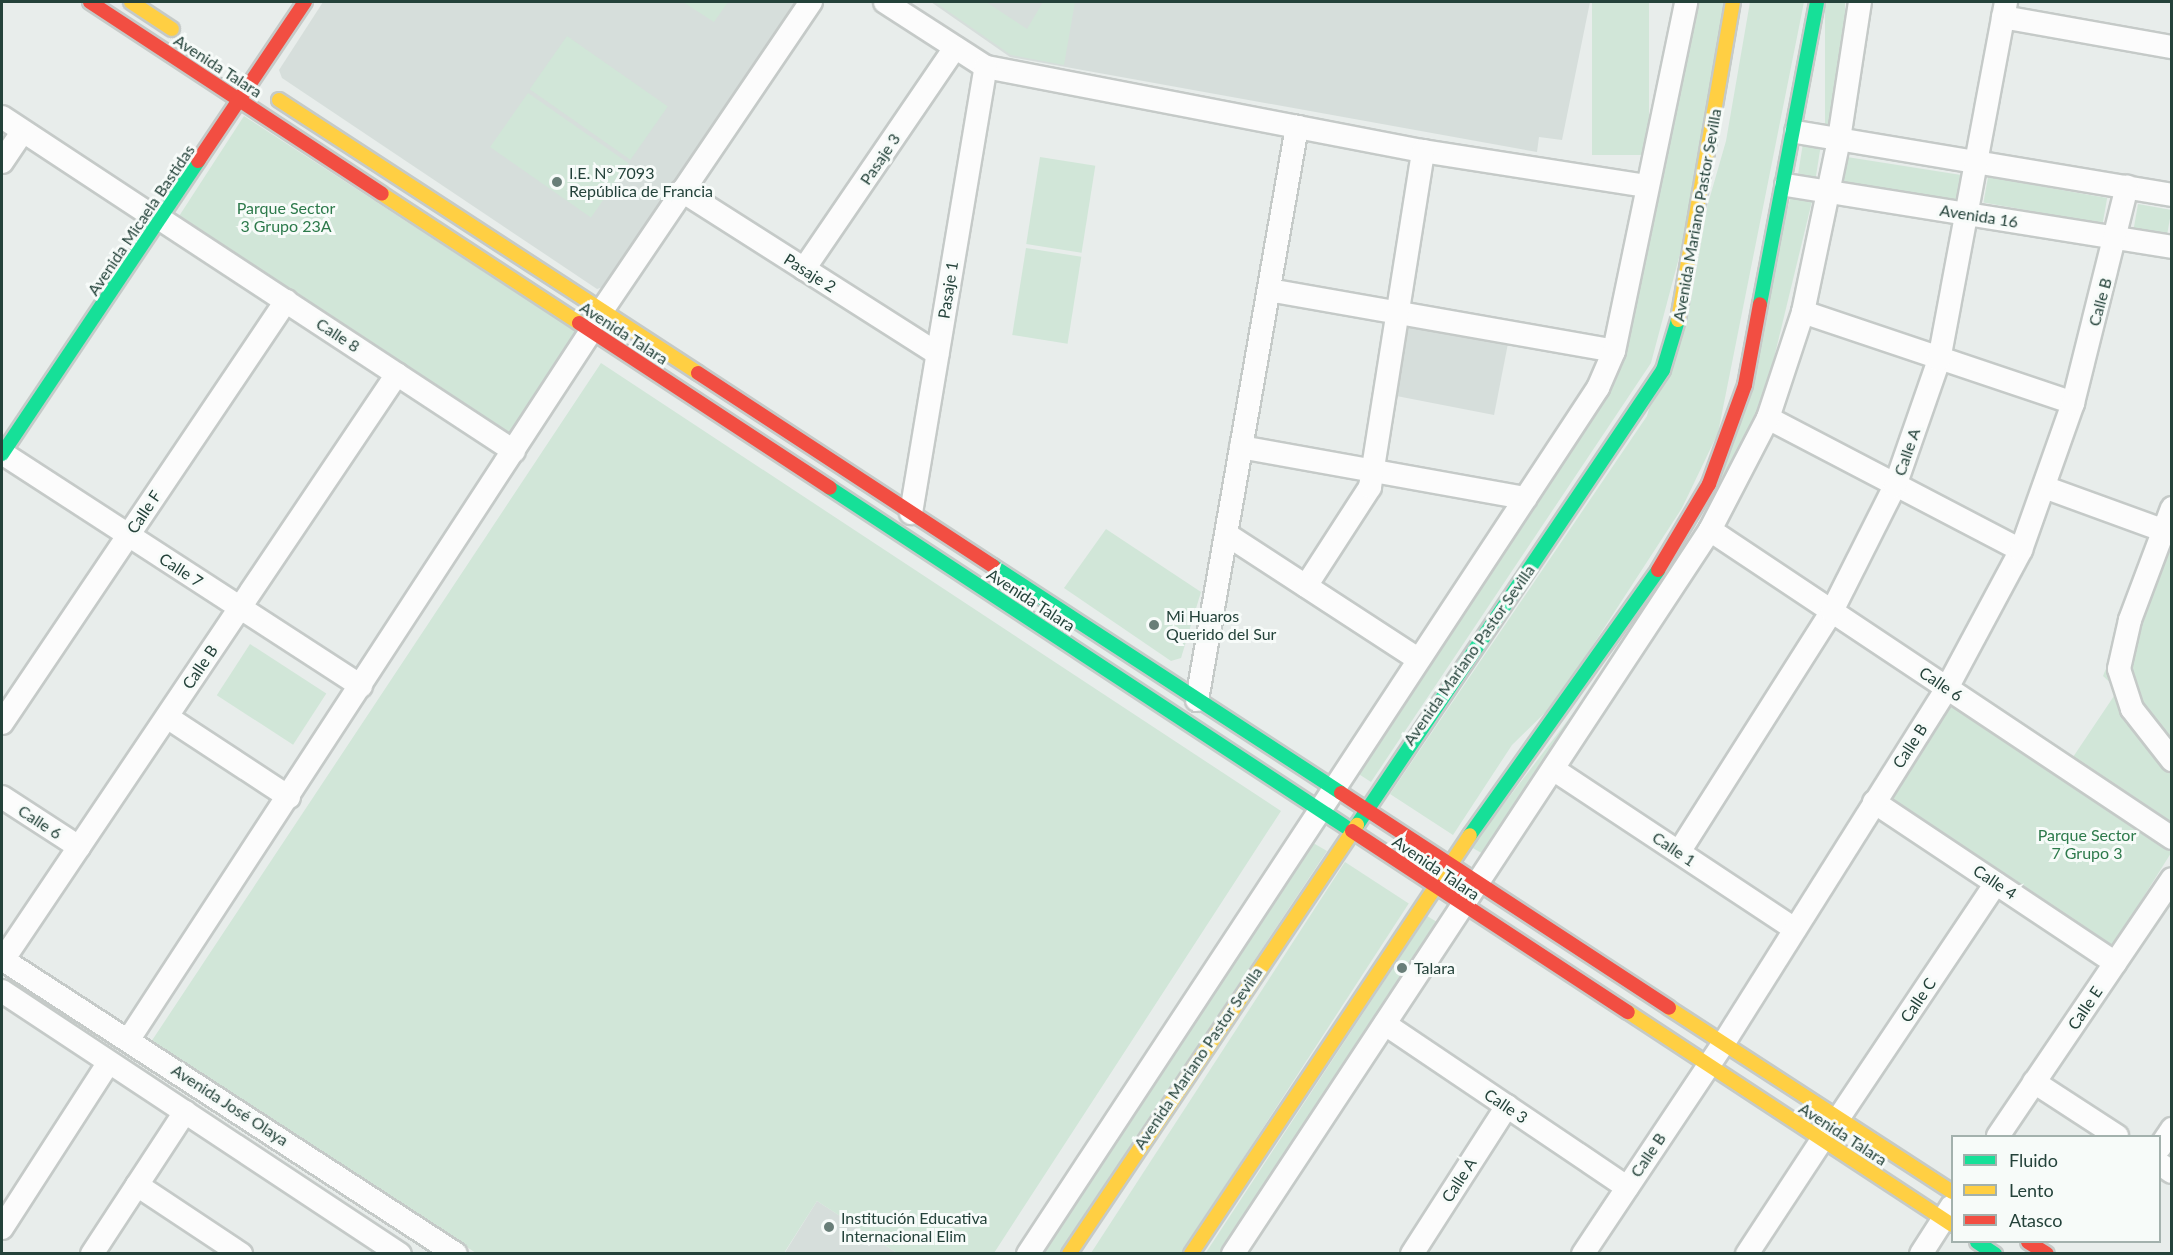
<!DOCTYPE html>
<meta charset="utf-8">
<style>
body{margin:0}
#map{position:relative;width:2173px;height:1255px;overflow:hidden;background:#e8edeb;font-family:Lato,sans-serif}
div>[style]{position:absolute}
.built>*{inset:0;background:#d6dedb;transform-origin:0 0}
.green>*{inset:0;background:#d1e6d8;transform-origin:0 0}
.roads{filter:drop-shadow(2px 0 #c5cac8) drop-shadow(-2px 0 #c5cac8) drop-shadow(0 2px #c5cac8) drop-shadow(0 -2px #c5cac8)}
.street>*{height:22px;margin:-11px;padding:0 11px;transform-origin:11px;border-radius:11px;background:#fcfcfc}
.fast>*{height:14px;margin:-7px;padding:0 7px;transform-origin:7px;border-radius:7px;background:#16e098}
.slow>*{height:14px;margin:-7px;padding:0 7px;transform-origin:7px;border-radius:7px;background:#ffcf43}
.jam>*{height:14px;margin:-7px;padding:0 7px;transform-origin:7px;border-radius:7px;background:#f24e42}
.dots>*{width:16px;height:16px;translate:-50% -50%;box-sizing:border-box;border:3px solid #f7fbf9;border-radius:50%}
span{translate:-50% -50%;white-space:nowrap;text-align:center;line-height:1.15;-webkit-text-stroke:6px #f7fbf9;paint-order:stroke}
.street-label{font-size:16px;color:#24423a}
.poi-label{font-size:16px;color:#24423a}
.left{translate:0 -50%;text-align:left}
.park-label{font-size:16px;color:#2d7a4b}
.frame{position:absolute;inset:0;border:3px solid #24423a;pointer-events:none}
.legend{position:absolute;left:1951px;top:1135px;width:210px;height:108px;box-sizing:border-box;background:#f7fbf9;border:2px solid #a3b1ad;margin:0;padding:8px 10px;list-style:none;font-size:18px;color:#24423a}
.legend li{display:flex;align-items:center;gap:12px;height:30px}
.legend b{width:30px;border:2px solid #a3b1ad}
</style>
<div id="map">
<div class="built">
<i style="clip-path:polygon(323px 2px,798px 2px,609px 285px,597px 289px,282px 78px,279px 70px)"></i>
<i style="clip-path:polygon(931px 2px,1590px 2px,1562px 140px,1539px 137px,1537px 152px,1010px 57px)"></i>
<i style="left:1409px;top:318px;width:102px;height:79px;rotate:11deg"></i>
<i style="clip-path:polygon(817px 1201px,897px 1253px,784px 1254px)"></i>
</div>
<div class="green">
<i style="clip-path:polygon(683px 2px,728px 2px,714px 22px)"></i>
<i style="clip-path:polygon(935px 2px,986px 2px,1027px 29px,1043px 2px,1075px 2px,1064px 65px,1011px 55px)"></i>
<i style="left:1592px;top:2px;width:57px;height:153px"></i>
<i style="clip-path:polygon(1697px 2px,1728px 2px,1693px 205px,1651px 363px,1371px 782px,1354px 771px,1595px 409px)"></i>
<i style="clip-path:polygon(1750px 2px,1804px 2px,1718px 433px,1682px 508px,1556px 702px,1512px 745px,1453px 835px,1390px 794px,1647px 416px,1726px 141px)"></i>
<i style="left:1825px;top:2px;width:20px;height:129px"></i>
<i style="left:567px;top:36px;width:123px;height:65px;rotate:35deg"></i>
<i style="left:528px;top:93px;width:123px;height:66px;rotate:35deg"></i>
<i style="left:244px;top:116px;width:399px;height:123px;rotate:33deg"></i>
<i style="left:1803px;top:143px;width:18px;height:36px;rotate:9deg"></i>
<i style="left:1040px;top:157px;width:56px;height:88px;rotate:9deg"></i>
<i style="left:1847px;top:157px;width:122px;height:27px;rotate:9deg"></i>
<i style="left:1988px;top:177px;width:121px;height:26px;rotate:10deg"></i>
<i style="clip-path:polygon(1792px 192px,1813px 197px,1774px 358px,1761px 402px,1704px 519px)"></i>
<i style="left:2138px;top:204px;width:34px;height:24px;rotate:10deg"></i>
<i style="left:1026px;top:248px;width:56px;height:88px;rotate:9deg"></i>
<i style="clip-path:polygon(601px 363px,1281px 811px,994px 1253px,897px 1253px,817px 1201px,784px 1253px,476px 1253px,151px 1042px)"></i>
<i style="clip-path:polygon(1106px 529px,1201px 592px,1181px 658px,1171px 661px,1064px 588px)"></i>
<i style="clip-path:polygon(2171px 545px,2171px 853px,2109px 952px,1888px 801px,1952px 698px,2063px 772px,2118px 690px,2103px 676px,2151px 557px)"></i>
<i style="left:250px;top:644px;width:91px;height:61px;rotate:33deg"></i>
<i style="clip-path:polygon(1607px 669px,1485px 855px,1471px 847px)"></i>
<i style="clip-path:polygon(1308px 840px,1327px 851px,1060px 1253px,1038px 1254px)"></i>
<i style="left:1345px;top:862px;width:76px;height:470px;rotate:33deg"></i>
<i style="clip-path:polygon(1427px 916px,1442px 925px,1222px 1253px,1205px 1254px)"></i>
</div>
<div class="roads">
<div class="street">
<i style="left:885px;top:2px;width:120px;rotate:32.8deg"></i>
<i style="left:986px;top:67px;width:445px;rotate:10.9deg"></i>
<i style="left:1423px;top:151px;width:227px;rotate:8.9deg"></i>
<i style="left:2003px;top:17px;width:172px;rotate:10.1deg"></i>
<i style="left:2px;top:117px;width:169px;rotate:33.4deg"></i>
<i style="left:1796px;top:132px;width:381px;rotate:9.5deg"></i>
<i style="left:2px;top:162px;width:37px;rotate:-56deg"></i>
<i style="left:1786px;top:185px;width:391px;rotate:9.1deg"></i>
<i style="left:682px;top:191px;width:303px;rotate:32.5deg"></i>
<i style="left:162px;top:220px;width:421px;rotate:33.3deg"></i>
<i style="left:804px;top:269px;width:268px;rotate:-55.7deg"></i>
<i style="left:1269px;top:290px;width:350px;rotate:10deg"></i>
<i style="left:603px;top:309px;width:371px;rotate:-55.9deg"></i>
<i style="left:1803px;top:312px;width:285px;rotate:18.6deg"></i>
<i style="left:1768px;top:418px;width:285px;rotate:27.6deg"></i>
<i style="left:1241px;top:447px;width:289px;rotate:10.2deg"></i>
<i style="left:2px;top:453px;width:428px;rotate:33deg"></i>
<i style="left:2044px;top:487px;width:129px;rotate:20deg"></i>
<i style="left:2172px;top:508px;width:120px;rotate:110.6deg"></i>
<i style="left:2130px;top:620px;width:50px;rotate:102.7deg"></i>
<i style="left:2119px;top:669px;width:42px;rotate:72deg"></i>
<i style="left:2132px;top:709px;width:65px;rotate:51.9deg"></i>
<i style="left:911px;top:513px;width:452px;rotate:-80.5deg"></i>
<i style="left:1710px;top:530px;width:555px;rotate:33.69deg"></i>
<i style="left:1226px;top:534px;width:229px;rotate:33.1deg"></i>
<i style="left:1306px;top:586px;width:118px;rotate:-57.1deg"></i>
<i style="left:1370px;top:487px;width:340px;rotate:-81deg"></i>
<i style="left:1197px;top:700px;width:582px;rotate:-80.1deg"></i>
<i style="left:167px;top:717px;width:146px;rotate:33.3deg"></i>
<i style="left:2px;top:723px;width:509px;rotate:-56.06deg"></i>
<i style="left:1553px;top:769px;width:290px;rotate:33.5deg"></i>
<i style="left:2px;top:797px;width:92px;rotate:33deg"></i>
<i style="left:1874px;top:802px;width:290px;rotate:33.7deg"></i>
<i style="left:1679px;top:852px;width:285px;rotate:-57.6deg"></i>
<i style="left:1832px;top:611px;width:140px;rotate:-63.3deg"></i>
<i style="left:1895px;top:486px;width:133px;rotate:-70.8deg"></i>
<i style="left:1939px;top:360px;width:364px;rotate:-79.4deg"></i>
<i style="left:2px;top:959px;width:541px;rotate:33.01deg"></i>
<i style="left:3px;top:960px;width:706px;rotate:-56.08deg"></i>
<i style="left:2px;top:991px;width:477px;rotate:33.5deg"></i>
<i style="left:1385px;top:1024px;width:292px;rotate:34deg"></i>
<i style="left:129px;top:1039px;width:845px;rotate:-56.87deg"></i>
<i style="left:2034px;top:1082px;width:99px;rotate:33deg"></i>
<i style="left:1840px;top:1116px;width:280px;rotate:-56.2deg"></i>
<i style="left:1998px;top:1136px;width:310px;rotate:-55.9deg"></i>
<i style="left:2160px;top:1147px;width:22px;rotate:-56deg"></i>
<i style="left:2160px;top:1164px;width:14px;rotate:34deg"></i>
<i style="left:137px;top:1185px;width:125px;rotate:33.6deg"></i>
<i style="left:2px;top:1228px;width:197px;rotate:-57.2deg"></i>
<i style="left:92px;top:1254px;width:170px;rotate:-56.8deg"></i>
<i style="left:1028px;top:1254px;width:1037px;rotate:-56.65deg"></i>
<i style="left:1598px;top:388px;width:40px;rotate:-66.6deg"></i>
<i style="left:1614px;top:351px;width:356px;rotate:-78.3deg"></i>
<i style="left:1233px;top:1254px;width:867px;rotate:-56.62deg"></i>
<i style="left:1710px;top:530px;width:126px;rotate:-62.6deg"></i>
<i style="left:1768px;top:418px;width:112px;rotate:-71.7deg"></i>
<i style="left:1803px;top:312px;width:177px;rotate:-78.2deg"></i>
<i style="left:1839px;top:139px;width:139px;rotate:-81.3deg"></i>
<i style="left:1412px;top:1254px;width:176px;rotate:-57.3deg"></i>
<i style="left:1583px;top:1254px;width:252px;rotate:-56.3deg"></i>
<i style="left:1723px;top:1044px;width:421px;rotate:-57.8deg"></i>
<i style="left:1947px;top:688px;width:157px;rotate:-61.8deg"></i>
<i style="left:2021px;top:550px;width:156px;rotate:-70.5deg"></i>
<i style="left:2073px;top:403px;width:223px;rotate:-76deg"></i>
<i style="left:1747px;top:1254px;width:136px;rotate:-56.7deg"></i>
<i style="left:1921px;top:1254px;width:56px;rotate:-57.4deg"></i>
</div>
<div class="fast">
<i style="left:1760px;top:304px;width:307px;rotate:-79.3deg"></i>
<i style="left:2px;top:454px;width:353px;rotate:-56.2deg"></i>
<i style="left:830px;top:488px;width:625px;rotate:33.31deg"></i>
<i style="left:993px;top:566px;width:415px;rotate:33.1deg"></i>
<i style="left:1357px;top:825px;width:548px;rotate:-56.08deg"></i>
<i style="left:1663px;top:370px;width:52px;rotate:-73.3deg"></i>
<i style="left:1470px;top:835px;width:325px;rotate:-54.6deg"></i>
<i style="left:1977px;top:1242px;width:22px;rotate:34deg"></i>
</div>
<div class="slow">
<i style="left:131px;top:2px;width:49px;rotate:33.4deg"></i>
<i style="left:279px;top:100px;width:500px;rotate:33.09deg"></i>
<i style="left:382px;top:194px;width:235px;rotate:33.2deg"></i>
<i style="left:1678px;top:320px;width:323px;rotate:-80.2deg"></i>
<i style="left:1669px;top:1008px;width:338px;rotate:33deg"></i>
<i style="left:1628px;top:1012px;width:388px;rotate:33.3deg"></i>
<i style="left:1069px;top:1254px;width:517px;rotate:-56.13deg"></i>
<i style="left:1191px;top:1254px;width:503px;rotate:-56.34deg"></i>
</div>
<div class="jam">
<i style="left:90px;top:2px;width:349px;rotate:33.3deg"></i>
<i style="left:198px;top:161px;width:192px;rotate:-56.1deg"></i>
<i style="left:579px;top:323px;width:300px;rotate:33.3deg"></i>
<i style="left:698px;top:373px;width:353px;rotate:33.2deg"></i>
<i style="left:1658px;top:570px;width:100px;rotate:-59.3deg"></i>
<i style="left:1709px;top:484px;width:105px;rotate:-70deg"></i>
<i style="left:1745px;top:385px;width:82px;rotate:-79.5deg"></i>
<i style="left:1341px;top:793px;width:392px;rotate:33.2deg"></i>
<i style="left:1352px;top:831px;width:330px;rotate:33.3deg"></i>
<i style="left:2028px;top:1242px;width:22px;rotate:32deg"></i>
</div>
</div>
<div class="dots">
<i style="left:557px;top:182px;background:#697e78"></i>
<i style="left:1154px;top:625px;background:#697e78"></i>
<i style="left:1402px;top:968px;background:#697e78"></i>
<i style="left:829px;top:1227px;background:#697e78"></i>
</div>
<div class="street-label">
<span style="left:218px;top:66px;rotate:33deg">Avenida Talara</span>
<span style="left:880px;top:159px;rotate:-56deg">Pasaje 3</span>
<span style="left:1697px;top:215px;rotate:-80deg">Avenida Mariano Pastor Sevilla</span>
<span style="left:1979px;top:216px;rotate:9deg">Avenida 16</span>
<span style="left:141px;top:220px;rotate:-56deg">Avenida Micaela Bastidas</span>
<span style="left:810px;top:273px;rotate:32deg">Pasaje 2</span>
<span style="left:948px;top:290px;rotate:-81deg">Pasaje 1</span>
<span style="left:2100px;top:302px;rotate:-75deg">Calle B</span>
<span style="left:624px;top:333px;rotate:33deg">Avenida Talara</span>
<span style="left:338px;top:335px;rotate:33deg">Calle 8</span>
<span style="left:1907px;top:452px;rotate:-71deg">Calle A</span>
<span style="left:144px;top:512px;rotate:-56deg">Calle F</span>
<span style="left:181px;top:570px;rotate:33deg">Calle 7</span>
<span style="left:1031px;top:600px;rotate:33deg">Avenida Talara</span>
<span style="left:1469px;top:655px;rotate:-55deg">Avenida Mariano Pastor Sevilla</span>
<span style="left:200px;top:667px;rotate:-56deg">Calle B</span>
<span style="left:1941px;top:684px;rotate:34deg">Calle 6</span>
<span style="left:1910px;top:746px;rotate:-57deg">Calle B</span>
<span style="left:40px;top:822px;rotate:33deg">Calle 6</span>
<span style="left:1674px;top:849px;rotate:34deg">Calle 1</span>
<span style="left:1436px;top:868px;rotate:34deg">Avenida Talara</span>
<span style="left:1995px;top:882px;rotate:34deg">Calle 4</span>
<span style="left:1918px;top:1000px;rotate:-56deg">Calle C</span>
<span style="left:2085px;top:1008px;rotate:-56deg">Calle E</span>
<span style="left:1198px;top:1058px;rotate:-56deg">Avenida Mariano Pastor Sevilla</span>
<span style="left:230px;top:1105px;rotate:33deg">Avenida José Olaya</span>
<span style="left:1506px;top:1106px;rotate:34deg">Calle 3</span>
<span style="left:1843px;top:1134px;rotate:33deg">Avenida Talara</span>
<span style="left:1648px;top:1155px;rotate:-56deg">Calle B</span>
<span style="left:1459px;top:1180px;rotate:-57deg">Calle A</span>
</div>
<div class="poi-label">
<span class="left" style="left:569px;top:182px">I.E. N° 7093<br>República de Francia</span>
<span class="left" style="left:1166px;top:625px">Mi Huaros<br>Querido del Sur</span>
<span class="left" style="left:1414px;top:968px">Talara</span>
<span class="left" style="left:841px;top:1227px">Institución Educativa<br>Internacional Elim</span>
</div>
<div class="park-label">
<span style="left:286px;top:217px">Parque Sector<br>3 Grupo 23A</span>
<span style="left:2087px;top:844px">Parque Sector<br>7 Grupo 3</span>
</div>
<div class="frame"></div>
<ul class="legend">
<li><b style="height:8px;background:#16e098"></b>Fluido</li>
<li><b style="height:8px;background:#ffcf43"></b>Lento</li>
<li><b style="height:8px;background:#f24e42"></b>Atasco</li>
</ul>
</div>
